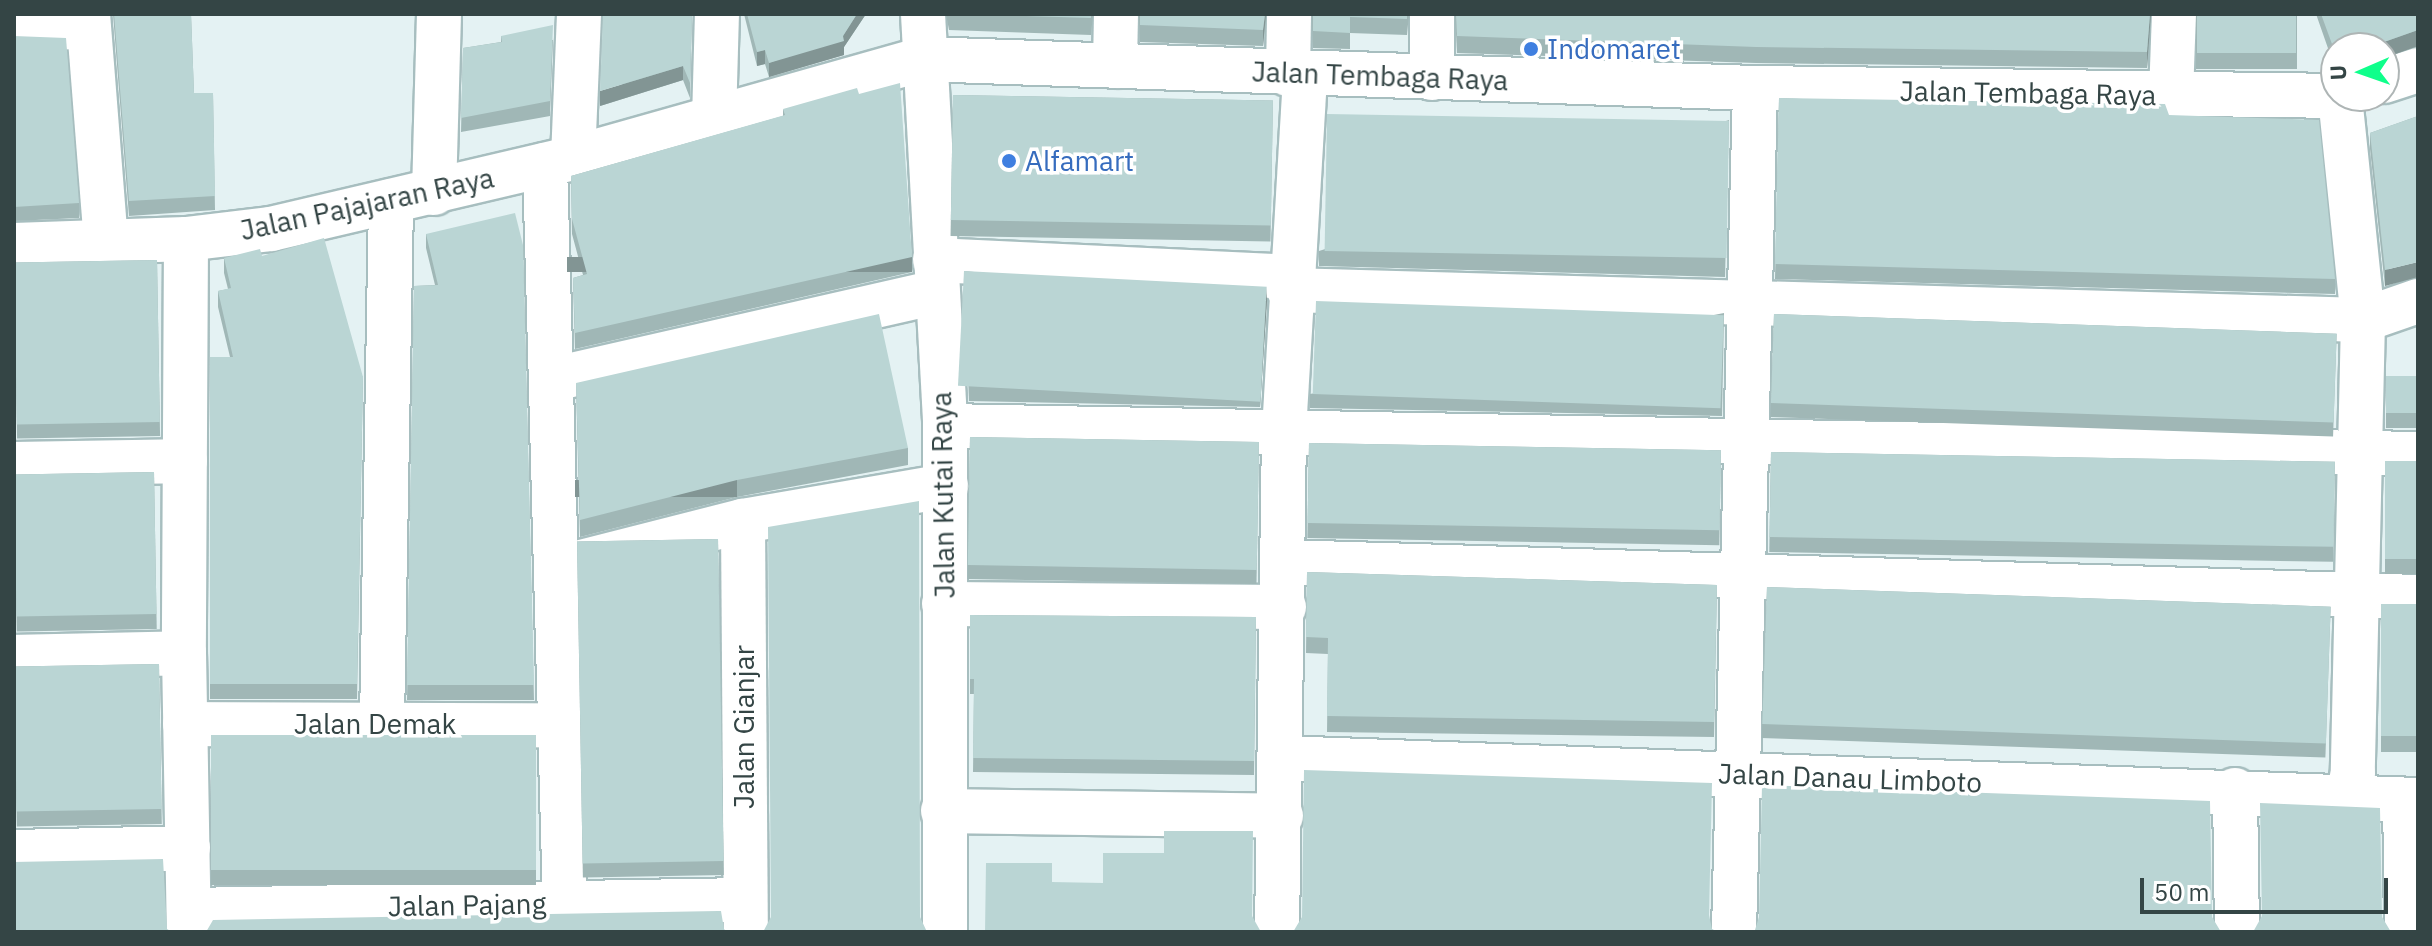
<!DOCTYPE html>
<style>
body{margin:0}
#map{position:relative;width:2432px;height:946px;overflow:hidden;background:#e4f2f3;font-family:"IBM Plex Sans",sans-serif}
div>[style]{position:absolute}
.roads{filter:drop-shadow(2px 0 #a7bebf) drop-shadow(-2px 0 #a7bebf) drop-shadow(0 2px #a7bebf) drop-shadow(0 -2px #a7bebf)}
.minor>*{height:44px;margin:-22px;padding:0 22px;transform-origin:22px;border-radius:22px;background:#fff}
.wall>*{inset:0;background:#a0b7b6;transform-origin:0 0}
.shaded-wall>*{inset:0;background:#829594;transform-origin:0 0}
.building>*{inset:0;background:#bad5d4;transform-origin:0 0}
.dots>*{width:22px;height:22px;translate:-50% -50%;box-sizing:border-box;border:4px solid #fff;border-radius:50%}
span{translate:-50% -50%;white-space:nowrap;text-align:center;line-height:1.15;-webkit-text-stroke:7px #fff;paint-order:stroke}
.shop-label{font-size:28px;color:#366cbe}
.left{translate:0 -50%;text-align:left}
.street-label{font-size:28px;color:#344545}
.frame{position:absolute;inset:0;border:16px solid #344545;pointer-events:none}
.north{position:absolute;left:2320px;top:32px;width:80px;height:80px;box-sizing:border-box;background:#fff;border:2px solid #aeb5b5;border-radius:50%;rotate:268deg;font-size:22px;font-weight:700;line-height:32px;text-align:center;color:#344545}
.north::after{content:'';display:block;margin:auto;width:28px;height:36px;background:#0fff8b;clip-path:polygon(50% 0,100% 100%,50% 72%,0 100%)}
.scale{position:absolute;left:2140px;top:878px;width:248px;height:36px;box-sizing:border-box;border:4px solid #344545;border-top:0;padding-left:10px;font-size:24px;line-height:28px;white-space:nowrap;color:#344545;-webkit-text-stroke:6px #fff;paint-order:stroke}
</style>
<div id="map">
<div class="roads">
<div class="minor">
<i style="left:88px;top:14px;width:230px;rotate:85.5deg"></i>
<i style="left:923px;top:14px;width:413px;rotate:86.9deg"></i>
<i style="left:945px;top:426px;width:506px;rotate:90deg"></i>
<i style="left:1432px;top:14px;width:64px;rotate:90deg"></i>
<i style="left:14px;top:28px;width:73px;rotate:-0.8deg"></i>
<i style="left:1115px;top:66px;width:52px;rotate:-88.9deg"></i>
<i style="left:1288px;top:74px;width:60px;rotate:-89deg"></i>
<i style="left:2384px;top:81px;width:36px;rotate:-18deg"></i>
<i style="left:2171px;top:95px;width:81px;rotate:-87.9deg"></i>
<i style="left:2340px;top:97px;width:224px;rotate:84.1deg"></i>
<i style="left:2363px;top:320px;width:453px;rotate:91.3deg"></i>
<i style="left:2353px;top:773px;width:25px;rotate:104deg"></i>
<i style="left:714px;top:120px;width:106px;rotate:-88.4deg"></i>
<i style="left:573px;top:158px;width:144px;rotate:-87.6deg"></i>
<i style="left:545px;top:165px;width:738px;rotate:88.45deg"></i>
<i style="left:434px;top:193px;width:179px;rotate:-88.4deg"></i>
<i style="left:186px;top:239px;width:414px;rotate:90.3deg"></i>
<i style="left:184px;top:653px;width:279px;rotate:89deg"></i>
<i style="left:14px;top:245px;width:172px;rotate:-2deg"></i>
<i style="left:186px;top:239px;width:86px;rotate:-6.7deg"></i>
<i style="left:271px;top:229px;width:310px;rotate:-13.2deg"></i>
<i style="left:573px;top:158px;width:364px;rotate:-15.8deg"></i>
<i style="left:923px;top:59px;width:833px;rotate:2deg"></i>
<i style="left:1755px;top:88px;width:588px;rotate:0.78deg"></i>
<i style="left:935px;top:260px;width:354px;rotate:2.7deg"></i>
<i style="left:1289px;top:290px;width:1074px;rotate:1.6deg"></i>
<i style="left:2363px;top:320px;width:58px;rotate:-19.1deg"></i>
<i style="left:554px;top:379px;width:392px;rotate:-12.8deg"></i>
<i style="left:945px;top:426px;width:1473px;rotate:1.09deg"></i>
<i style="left:14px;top:464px;width:171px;rotate:-1deg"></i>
<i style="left:743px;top:521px;width:411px;rotate:89.6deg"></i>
<i style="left:1285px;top:562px;width:1134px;rotate:1.77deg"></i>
<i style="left:558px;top:568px;width:191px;rotate:-14.3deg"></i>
<i style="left:743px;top:521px;width:206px;rotate:-9.8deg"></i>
<i style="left:944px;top:604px;width:340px;rotate:0.5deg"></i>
<i style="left:14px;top:657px;width:170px;rotate:-1.3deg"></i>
<i style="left:382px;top:723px;width:522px;rotate:-89.01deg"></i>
<i style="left:185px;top:724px;width:379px;rotate:0.2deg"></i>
<i style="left:1282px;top:758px;width:1137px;rotate:2.12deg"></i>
<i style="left:2235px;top:790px;width:142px;rotate:89.2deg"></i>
<i style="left:2405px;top:800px;width:132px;rotate:89.1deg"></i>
<i style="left:943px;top:811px;width:338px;rotate:0.8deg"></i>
<i style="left:14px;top:852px;width:174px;rotate:-1.3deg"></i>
<i style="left:189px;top:910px;width:556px;rotate:-1.03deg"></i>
<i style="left:1277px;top:932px;width:501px;rotate:-89.2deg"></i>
<i style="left:1284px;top:431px;width:357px;rotate:-86.6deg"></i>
<i style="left:1734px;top:932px;width:844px;rotate:-88.57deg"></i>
</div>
</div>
<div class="wall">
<i style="clip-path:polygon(113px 14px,191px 14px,194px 93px,213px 93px,215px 210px,129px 216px)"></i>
<i style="clip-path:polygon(692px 14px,690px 98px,683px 80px,600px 106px)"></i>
<i style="clip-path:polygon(744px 14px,866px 14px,844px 47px,844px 55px,769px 77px,765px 64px,757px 66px)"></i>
<i style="clip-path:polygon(946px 14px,1093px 14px,1091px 35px,949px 30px)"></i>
<i style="clip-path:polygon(1139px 14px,1266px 14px,1263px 46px,1140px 42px)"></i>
<i style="clip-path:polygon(1312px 14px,1409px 14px,1407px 35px,1350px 33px,1350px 49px,1313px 48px)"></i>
<i style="clip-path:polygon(1455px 14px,2151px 14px,2147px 68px,1756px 63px,1457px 53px)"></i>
<i style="left:2196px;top:14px;width:101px;height:55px"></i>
<i style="clip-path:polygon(2316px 14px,2418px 14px,2418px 46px,2384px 58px,2384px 48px,2336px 48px,2336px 71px)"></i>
<i style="clip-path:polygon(14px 36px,79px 203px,79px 218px,14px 221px)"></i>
<i style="clip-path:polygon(501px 36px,553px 40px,550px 116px,461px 132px,463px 48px,501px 42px)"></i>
<i style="left:953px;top:95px;width:320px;height:141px;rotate:1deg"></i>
<i style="clip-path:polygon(1779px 98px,2169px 115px,2335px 279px,2335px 294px,1775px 279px)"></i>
<i style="clip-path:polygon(783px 109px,912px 272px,575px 349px,573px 278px,583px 275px,572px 234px,571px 176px,783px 116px)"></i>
<i style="clip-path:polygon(2418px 116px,2385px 286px,2370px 149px,2370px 133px)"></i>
<i style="clip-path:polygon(1729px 120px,1725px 277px,1319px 266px,1319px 251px)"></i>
<i style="clip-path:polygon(426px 234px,523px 245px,534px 700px,407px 700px,414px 286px,435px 285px,426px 248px)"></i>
<i style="clip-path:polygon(262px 256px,363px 377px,357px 699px,210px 699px,210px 357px,230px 357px,218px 307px,218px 291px,228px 289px,224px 273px,224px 258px)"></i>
<i style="left:157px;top:260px;width:176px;height:143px;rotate:89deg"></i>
<i style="clip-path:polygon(964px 271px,1267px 301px,1260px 407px,969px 401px)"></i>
<i style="clip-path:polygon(1724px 313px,1722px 416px,1310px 408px,1310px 394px)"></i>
<i style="left:1774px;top:314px;width:563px;height:103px;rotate:2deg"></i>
<i style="left:2386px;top:376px;width:32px;height:52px"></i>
<i style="clip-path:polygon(576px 383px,908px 448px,908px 465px,737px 497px,580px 537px)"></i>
<i style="left:970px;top:437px;width:289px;height:142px;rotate:1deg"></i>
<i style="left:1309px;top:443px;width:412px;height:95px;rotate:1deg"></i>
<i style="left:1771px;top:452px;width:564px;height:100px;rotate:1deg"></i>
<i style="left:2418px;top:461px;width:113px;height:33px;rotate:90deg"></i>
<i style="left:154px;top:472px;width:157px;height:140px;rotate:89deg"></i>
<i style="left:718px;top:539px;width:336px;height:141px;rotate:89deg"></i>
<i style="clip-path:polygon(1307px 572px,1717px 585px,1714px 737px,1327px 732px,1328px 654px,1306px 653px)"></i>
<i style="left:1767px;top:587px;width:564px;height:151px;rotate:2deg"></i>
<i style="left:2418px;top:604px;width:148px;height:37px;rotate:90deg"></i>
<i style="clip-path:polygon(970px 615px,1256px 617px,1254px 775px,973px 772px,974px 694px,970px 694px)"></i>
<i style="left:159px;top:664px;width:160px;height:145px;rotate:89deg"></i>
<i style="left:211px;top:735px;width:325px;height:150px"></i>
</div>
<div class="shaded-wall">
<i style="clip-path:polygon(857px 14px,866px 14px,844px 47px,844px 55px,769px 77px,769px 63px,843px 36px)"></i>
<i style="clip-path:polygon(1265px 14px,1266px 14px,1263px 46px,1263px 30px)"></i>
<i style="clip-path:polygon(2150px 14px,2151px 14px,2147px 68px,2147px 52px)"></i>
<i style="clip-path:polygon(2418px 30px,2418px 46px,2384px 58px,2384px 48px,2367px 48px)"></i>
<i style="clip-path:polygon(765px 50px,765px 64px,757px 66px,757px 52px)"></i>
<i style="clip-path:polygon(683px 66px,683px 80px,600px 106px,600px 91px)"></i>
<i style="left:912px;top:257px;width:15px;height:345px;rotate:90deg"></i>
<i style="clip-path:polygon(2418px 262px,2418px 277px,2385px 286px,2385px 270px)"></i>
<i style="clip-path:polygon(1267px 286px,1267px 301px,1260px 407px,1260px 392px)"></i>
<i style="left:737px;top:480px;width:17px;height:162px;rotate:90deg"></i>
</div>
<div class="building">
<i style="clip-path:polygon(114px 14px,191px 14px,194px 93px,213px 93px,215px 196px,129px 201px)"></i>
<i style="clip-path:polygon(609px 14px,692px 14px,690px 83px,683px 66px,600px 91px,603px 15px)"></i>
<i style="clip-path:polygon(747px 14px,857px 14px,843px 36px,844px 41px,769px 63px,765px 50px,757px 52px)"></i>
<i style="clip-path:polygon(961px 14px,1091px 14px,1091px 18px)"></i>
<i style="clip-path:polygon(1140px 14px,1265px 14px,1263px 30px,1140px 25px)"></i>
<i style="clip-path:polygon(1313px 14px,1407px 14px,1407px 19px,1350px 17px,1350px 33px,1313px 31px)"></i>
<i style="clip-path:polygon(1456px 14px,2150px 14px,2147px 52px,1756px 47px,1457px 36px)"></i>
<i style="left:2197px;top:14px;width:99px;height:39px"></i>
<i style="clip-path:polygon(2321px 14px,2418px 14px,2418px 30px,2367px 48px,2336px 48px,2336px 55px)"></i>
<i style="clip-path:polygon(553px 25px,550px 101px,461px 118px,463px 48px,502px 42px,501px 36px)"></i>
<i style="clip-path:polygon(14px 36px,66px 38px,79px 203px,14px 207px)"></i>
<i style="clip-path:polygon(900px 83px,912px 257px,575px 333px,573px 278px,587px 274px,572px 219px,571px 176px,785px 115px,783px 109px,857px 88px,859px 94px)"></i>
<i style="left:953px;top:95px;width:320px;height:125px;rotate:1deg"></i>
<i style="clip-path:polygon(1779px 98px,2165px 104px,2169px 115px,2319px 120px,2335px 279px,1775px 264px)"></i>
<i style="left:1327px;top:114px;width:402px;height:137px;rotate:1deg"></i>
<i style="clip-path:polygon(2418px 116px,2418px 262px,2385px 270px,2370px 133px)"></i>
<i style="clip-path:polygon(515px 213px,523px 245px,534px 685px,407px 685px,414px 286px,438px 285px,426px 234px)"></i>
<i style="clip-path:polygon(324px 238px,363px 377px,357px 684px,210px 684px,210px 357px,233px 357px,218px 291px,231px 288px,224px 258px,260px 249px,262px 256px)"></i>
<i style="left:157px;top:260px;width:162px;height:143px;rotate:89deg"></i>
<i style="left:964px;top:271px;width:303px;height:115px;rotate:3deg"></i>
<i style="left:1316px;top:301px;width:408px;height:93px;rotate:2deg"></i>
<i style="clip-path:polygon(879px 314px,908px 448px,737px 480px,580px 520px,576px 383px)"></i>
<i style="left:1774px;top:314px;width:563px;height:89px;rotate:2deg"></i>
<i style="left:2386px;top:376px;width:32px;height:37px"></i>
<i style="left:970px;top:437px;width:289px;height:128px;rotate:1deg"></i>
<i style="left:1309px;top:443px;width:412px;height:80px;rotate:1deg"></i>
<i style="left:1771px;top:452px;width:564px;height:85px;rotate:1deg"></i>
<i style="left:2418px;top:461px;width:98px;height:33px;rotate:90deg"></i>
<i style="left:154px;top:472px;width:142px;height:140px;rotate:89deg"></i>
<i style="clip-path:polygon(919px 501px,920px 917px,927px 932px,763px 932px,771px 917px,768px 527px)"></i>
<i style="left:718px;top:539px;width:322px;height:141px;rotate:89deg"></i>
<i style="clip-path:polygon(1307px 572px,1717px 585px,1714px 722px,1327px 716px,1328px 638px,1306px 637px)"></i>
<i style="left:1767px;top:587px;width:564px;height:137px;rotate:2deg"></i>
<i style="left:2418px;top:604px;width:132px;height:37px;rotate:90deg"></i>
<i style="clip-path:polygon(970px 615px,1256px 617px,1254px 761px,973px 758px,974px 679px,970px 679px)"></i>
<i style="left:159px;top:664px;width:145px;height:145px;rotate:89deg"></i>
<i style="left:211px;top:735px;width:325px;height:135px"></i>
<i style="clip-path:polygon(1304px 770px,1712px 783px,1709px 915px,1712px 929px,1718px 932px,1293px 932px,1302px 917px)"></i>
<i style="clip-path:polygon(1762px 785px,2210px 801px,2212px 917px,2221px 932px,1750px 932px,1755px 930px,1759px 917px)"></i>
<i style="clip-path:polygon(2260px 803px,2380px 808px,2382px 917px,2391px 932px,2253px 932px,2262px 916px)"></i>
<i style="clip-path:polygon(1164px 831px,1253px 831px,1252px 916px,1261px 932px,985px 932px,986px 863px,1052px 863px,1052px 882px,1103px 883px,1103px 853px,1164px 853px)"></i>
<i style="clip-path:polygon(163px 859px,167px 929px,172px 932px,14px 932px,14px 862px)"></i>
<i style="clip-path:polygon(721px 911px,724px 929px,727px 932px,206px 932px,213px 920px)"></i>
</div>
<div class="dots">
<i style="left:1531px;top:49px;background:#3f7fe0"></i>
<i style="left:1009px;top:161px;background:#3f7fe0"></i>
</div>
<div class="shop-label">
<span class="left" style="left:1547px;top:49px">Indomaret</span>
<span class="left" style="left:1025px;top:161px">Alfamart</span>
</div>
<div class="street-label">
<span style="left:1380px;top:76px;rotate:2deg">Jalan Tembaga Raya</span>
<span style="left:2028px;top:93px;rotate:1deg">Jalan Tembaga Raya</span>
<span style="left:367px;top:204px;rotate:-12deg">Jalan Pajajaran Raya</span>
<span style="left:943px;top:495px;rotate:-91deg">Jalan Kutai Raya</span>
<span style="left:375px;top:724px">Jalan Demak</span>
<span style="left:744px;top:727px;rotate:-90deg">Jalan Gianjar</span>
<span style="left:1850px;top:778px;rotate:2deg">Jalan Danau Limboto</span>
<span style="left:467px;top:905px;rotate:-1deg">Jalan Pajang</span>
</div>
<div class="frame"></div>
<div class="north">U</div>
<div class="scale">50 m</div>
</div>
